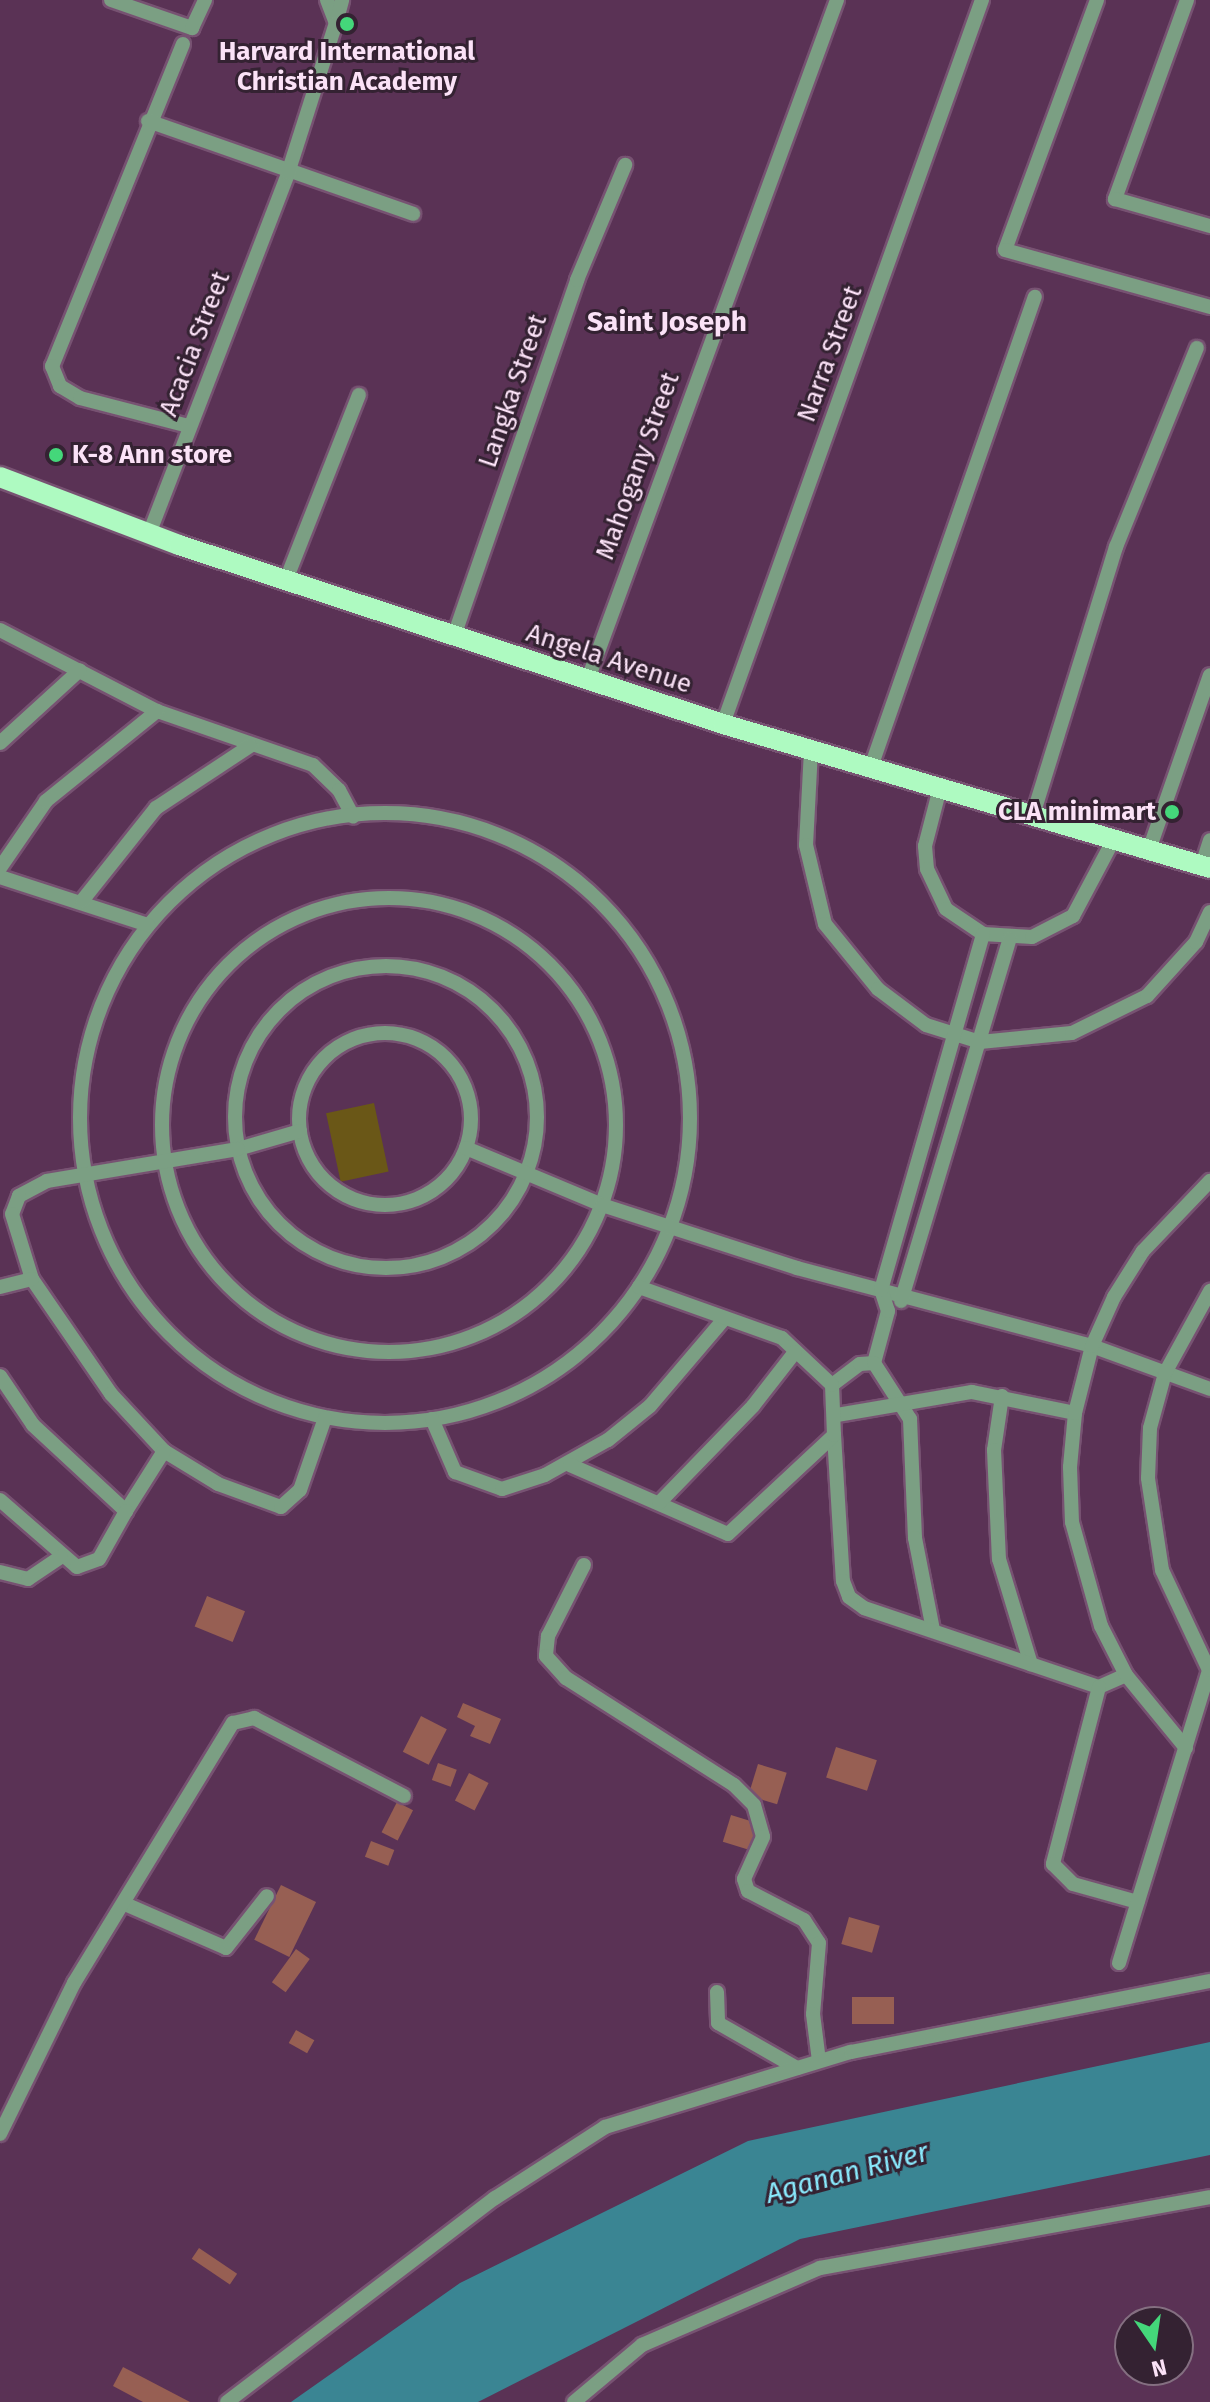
<!DOCTYPE html>
<style>
body{margin:0}
#map{position:relative;width:1210px;height:2402px;overflow:hidden;background:#5a3255;font-family:"Fira Sans",sans-serif}
div>[style]{position:absolute}
.green>*{inset:0;background:#6a5717;transform-origin:0 0}
.water>*{inset:0;background:#3a8593}
.building>*{inset:0;background:#975f53;transform-origin:0 0}
.roads{filter:drop-shadow(2px 0 #775272) drop-shadow(-2px 0 #775272) drop-shadow(0 2px #775272) drop-shadow(0 -2px #775272)}
.minor>*{height:14px;margin:-7px;padding:0 7px;transform-origin:7px;border-radius:7px;background:#7b9f83}
.minor>.ring{margin:-7px;padding:0;box-sizing:content-box;background:none;border:14px solid #7b9f83;border-radius:50%}
.major>*{height:20px;margin:-10px;padding:0 10px;transform-origin:10px;border-radius:10px;background:#aefac1}
.dots>*{width:22px;height:22px;translate:-50% -50%;box-sizing:border-box;border:4px solid #342232;border-radius:50%}
span{translate:-50% -50%;white-space:nowrap;text-align:center;line-height:1.15;-webkit-text-stroke:6px #342232;paint-order:stroke}
.poi-label{font-size:26px;color:#fbe2f7;font-weight:700}
.left{translate:0 -50%;text-align:left}
.right{translate:-100% -50%;text-align:right}
.street-label{font-size:26px;color:#fbe2f7}
.neighbourhood-label{font-size:28px;color:#fbe2f7;font-weight:700}
.water-label{font-size:28px;color:#89e9fc;font-style:italic}
.north{position:absolute;left:1114px;top:2306px;width:80px;height:80px;box-sizing:border-box;background:#342232;border:2px solid #846f81;border-radius:50%;rotate:167deg;font-size:22px;font-weight:700;line-height:32px;text-align:center;color:#fbe2f7}
.north::after{content:'';display:block;margin:auto;width:28px;height:36px;background:#44d77a;clip-path:polygon(50% 0,100% 100%,50% 72%,0 100%)}
</style>
<div id="map">
<div class="green">
<i style="left:374px;top:1103px;width:70px;height:49px;rotate:78deg"></i>
</div>
<div class="water">
<i style="clip-path:polygon(1210px 2042px,1210px 2155px,800px 2239px,478px 2402px,291px 2402px,460px 2283px,748px 2141px)"></i>
</div>
<div class="building">
<i style="left:207px;top:1596px;width:41px;height:33px;rotate:22deg"></i>
<i style="clip-path:polygon(463px 1703px,501px 1719px,490px 1744px,470px 1736px,475px 1726px,457px 1717px)"></i>
<i style="left:421px;top:1716px;width:29px;height:40px;rotate:27deg"></i>
<i style="left:836px;top:1747px;width:43px;height:32px;rotate:18deg"></i>
<i style="left:438px;top:1763px;width:20px;height:18px;rotate:20deg"></i>
<i style="left:758px;top:1764px;width:30px;height:33px;rotate:17deg"></i>
<i style="left:469px;top:1773px;width:22px;height:31px;rotate:27deg"></i>
<i style="left:397px;top:1802px;width:18px;height:34px;rotate:27deg"></i>
<i style="left:731px;top:1815px;width:28px;height:28px;rotate:17deg"></i>
<i style="left:371px;top:1841px;width:25px;height:17px;rotate:21deg"></i>
<i style="left:281px;top:1885px;width:39px;height:61px;rotate:26deg"></i>
<i style="left:849px;top:1917px;width:32px;height:28px;rotate:16deg"></i>
<i style="left:296px;top:1949px;width:17px;height:41px;rotate:36deg"></i>
<i style="left:894px;top:1997px;width:27px;height:42px;rotate:90deg"></i>
<i style="left:296px;top:2030px;width:21px;height:15px;rotate:29deg"></i>
<i style="left:199px;top:2248px;width:46px;height:13px;rotate:34deg"></i>
<i style="clip-path:polygon(123px 2367px,190px 2402px,143px 2402px,113px 2386px)"></i>
</div>
<div class="roads">
<div class="minor">
<i style="left:111px;top:0;width:86px;rotate:19.1deg"></i>
<i style="left:192px;top:28px;width:31px;rotate:-65deg"></i>
<i style="left:327px;top:0;width:25px;rotate:69deg"></i>
<i style="left:336px;top:23px;width:24px;rotate:-75deg"></i>
<i style="left:1097px;top:0;width:266px;rotate:110.2deg"></i>
<i style="left:1005px;top:250px;width:213px;rotate:15.5deg"></i>
<i style="left:1187px;top:0;width:212px;rotate:109.9deg"></i>
<i style="left:1115px;top:199px;width:99px;rotate:15.9deg"></i>
<i style="left:183px;top:44px;width:348px;rotate:112.1deg"></i>
<i style="left:52px;top:366px;width:22px;rotate:68deg"></i>
<i style="left:60px;top:386px;width:23px;rotate:31deg"></i>
<i style="left:80px;top:398px;width:112px;rotate:14.5deg"></i>
<i style="left:148px;top:121px;width:281px;rotate:19.3deg"></i>
<i style="left:149px;top:534px;width:387px;rotate:-68.9deg"></i>
<i style="left:288px;top:173px;width:157px;rotate:-72.3deg"></i>
<i style="left:286px;top:580px;width:199px;rotate:-68.5deg"></i>
<i style="left:0;top:630px;width:177px;rotate:27.3deg"></i>
<i style="left:157px;top:711px;width:165px;rotate:19.1deg"></i>
<i style="left:313px;top:765px;width:36px;rotate:44deg"></i>
<i style="left:339px;top:790px;width:30px;rotate:62deg"></i>
<i style="left:454px;top:636px;width:377px;rotate:-70.9deg"></i>
<i style="left:577px;top:280px;width:125px;rotate:-67.3deg"></i>
<i style="left:588px;top:679px;width:723px;rotate:-69.86deg"></i>
<i style="left:723px;top:724px;width:769px;rotate:-70.32deg"></i>
<i style="left:0;top:743px;width:108px;rotate:-42.4deg"></i>
<i style="left:811px;top:750px;width:95px;rotate:93deg"></i>
<i style="left:806px;top:845px;width:81px;rotate:76.5deg"></i>
<i style="left:825px;top:924px;width:84px;rotate:50.8deg"></i>
<i style="left:878px;top:989px;width:60px;rotate:36.9deg"></i>
<i style="left:926px;top:1025px;width:57px;rotate:17.5deg"></i>
<i style="left:980px;top:1042px;width:92px;rotate:-5.6deg"></i>
<i style="left:1072px;top:1033px;width:84px;rotate:-26.3deg"></i>
<i style="left:1147px;top:996px;width:73px;rotate:-47.8deg"></i>
<i style="left:1196px;top:942px;width:33px;rotate:-65deg"></i>
<i style="left:871px;top:767px;width:498px;rotate:-70.8deg"></i>
<i style="left:940px;top:788px;width:60px;rotate:104.5deg"></i>
<i style="left:925px;top:846px;width:23px;rotate:85deg"></i>
<i style="left:927px;top:869px;width:44px;rotate:64.6deg"></i>
<i style="left:946px;top:909px;width:45px;rotate:34deg"></i>
<i style="left:983px;top:934px;width:49px;rotate:3.5deg"></i>
<i style="left:1032px;top:937px;width:46px;rotate:-27.1deg"></i>
<i style="left:1073px;top:916px;width:87px;rotate:-62deg"></i>
<i class="ring" style="left:80px;top:813px;width:596px;height:596px"></i>
<i style="left:1033px;top:815px;width:281px;rotate:-72.8deg"></i>
<i style="left:1116px;top:547px;width:215px;rotate:-67.9deg"></i>
<i style="left:1149px;top:850px;width:185px;rotate:-70.8deg"></i>
<i style="left:1202px;top:865px;width:26px;rotate:-72deg"></i>
<i style="left:0;top:868px;width:81px;rotate:-55.5deg"></i>
<i style="left:46px;top:801px;width:143px;rotate:-39deg"></i>
<i style="left:0;top:877px;width:156px;rotate:18deg"></i>
<i class="ring" style="left:162px;top:898px;width:440px;height:440px"></i>
<i style="left:82px;top:901px;width:119px;rotate:-51.5deg"></i>
<i style="left:156px;top:808px;width:113px;rotate:-33.4deg"></i>
<i class="ring" style="left:235px;top:966px;width:288px;height:288px"></i>
<i class="ring" style="left:299px;top:1033px;width:158px;height:158px"></i>
<i style="left:300px;top:1131px;width:65px;rotate:163.8deg"></i>
<i style="left:238px;top:1149px;width:194px;rotate:170.5deg"></i>
<i style="left:47px;top:1181px;width:32px;rotate:152deg"></i>
<i style="left:19px;top:1196px;width:19px;rotate:111deg"></i>
<i style="left:12px;top:1214px;width:68px;rotate:72.9deg"></i>
<i style="left:32px;top:1279px;width:140px;rotate:55.5deg"></i>
<i style="left:111px;top:1394px;width:78px;rotate:47.1deg"></i>
<i style="left:164px;top:1451px;width:63px;rotate:31.4deg"></i>
<i style="left:218px;top:1484px;width:67px;rotate:20.1deg"></i>
<i style="left:281px;top:1507px;width:25px;rotate:-42deg"></i>
<i style="left:300px;top:1490px;width:76px;rotate:-70.9deg"></i>
<i style="left:466px;top:1148px;width:147px;rotate:22.7deg"></i>
<i style="left:602px;top:1205px;width:205px;rotate:17.9deg"></i>
<i style="left:797px;top:1268px;width:305px;rotate:14.8deg"></i>
<i style="left:1092px;top:1346px;width:126px;rotate:20deg"></i>
<i style="left:0;top:1287px;width:33px;rotate:-14deg"></i>
<i style="left:901px;top:1301px;width:377px;rotate:-73.3deg"></i>
<i style="left:874px;top:1363px;width:54px;rotate:-74.9deg"></i>
<i style="left:888px;top:1311px;width:22px;rotate:-108deg"></i>
<i style="left:881px;top:1290px;width:370px;rotate:-74deg"></i>
<i style="left:0;top:1376px;width:59px;rotate:56deg"></i>
<i style="left:33px;top:1425px;width:127px;rotate:42.8deg"></i>
<i style="left:126px;top:1511px;width:71px;rotate:-57.7deg"></i>
<i style="left:832px;top:1385px;width:35px;rotate:-37deg"></i>
<i style="left:860px;top:1364px;width:14px;rotate:-4deg"></i>
<i style="left:874px;top:1363px;width:67px;rotate:57.3deg"></i>
<i style="left:910px;top:1419px;width:119px;rotate:87.6deg"></i>
<i style="left:915px;top:1538px;width:94px;rotate:78.9deg"></i>
<i style="left:1002px;top:1396px;width:55px;rotate:98.4deg"></i>
<i style="left:994px;top:1450px;width:109px;rotate:87.4deg"></i>
<i style="left:999px;top:1559px;width:110px;rotate:73.1deg"></i>
<i style="left:837px;top:1415px;width:137px;rotate:-9.7deg"></i>
<i style="left:972px;top:1392px;width:105px;rotate:11.5deg"></i>
<i style="left:432px;top:1419px;width:58px;rotate:66.5deg"></i>
<i style="left:455px;top:1472px;width:50px;rotate:19.9deg"></i>
<i style="left:502px;top:1489px;width:45px;rotate:-18deg"></i>
<i style="left:545px;top:1475px;width:72px;rotate:-29.1deg"></i>
<i style="left:608px;top:1440px;width:54px;rotate:-39deg"></i>
<i style="left:650px;top:1406px;width:114px;rotate:-49.6deg"></i>
<i style="left:834px;top:1435px;width:146px;rotate:86.5deg"></i>
<i style="left:843px;top:1581px;width:17px;rotate:69deg"></i>
<i style="left:849px;top:1597px;width:19px;rotate:36deg"></i>
<i style="left:864px;top:1608px;width:248px;rotate:18.6deg"></i>
<i style="left:570px;top:1465px;width:172px;rotate:23.6deg"></i>
<i style="left:728px;top:1534px;width:145px;rotate:-43deg"></i>
<i style="left:834px;top:1435px;width:50px;rotate:-92.3deg"></i>
<i style="left:832px;top:1385px;width:69px;rotate:-136.8deg"></i>
<i style="left:782px;top:1338px;width:152px;rotate:-160.4deg"></i>
<i style="left:0;top:1500px;width:102px;rotate:41deg"></i>
<i style="left:77px;top:1567px;width:23px;rotate:-20deg"></i>
<i style="left:99px;top:1559px;width:55px;rotate:-60.6deg"></i>
<i style="left:659px;top:1503px;width:135px;rotate:-45.9deg"></i>
<i style="left:753px;top:1406px;width:68px;rotate:-52.1deg"></i>
<i style="left:584px;top:1565px;width:80px;rotate:116.9deg"></i>
<i style="left:548px;top:1636px;width:20px;rotate:96deg"></i>
<i style="left:546px;top:1656px;width:30px;rotate:48deg"></i>
<i style="left:566px;top:1678px;width:199px;rotate:32.5deg"></i>
<i style="left:734px;top:1785px;width:28px;rotate:45deg"></i>
<i style="left:754px;top:1805px;width:33px;rotate:74deg"></i>
<i style="left:763px;top:1837px;width:46px;rotate:114.3deg"></i>
<i style="left:744px;top:1879px;width:13px;rotate:72deg"></i>
<i style="left:748px;top:1891px;width:63px;rotate:27.4deg"></i>
<i style="left:804px;top:1920px;width:27px;rotate:57deg"></i>
<i style="left:819px;top:1943px;width:71px;rotate:94.8deg"></i>
<i style="left:813px;top:2014px;width:47px;rotate:82.7deg"></i>
<i style="left:0;top:1572px;width:29px;rotate:14deg"></i>
<i style="left:28px;top:1579px;width:40px;rotate:-34deg"></i>
<i style="left:1126px;top:1675px;width:30px;rotate:156deg"></i>
<i style="left:1099px;top:1687px;width:183px;rotate:104.6deg"></i>
<i style="left:1053px;top:1864px;width:28px;rotate:45deg"></i>
<i style="left:1073px;top:1884px;width:67px;rotate:15.5deg"></i>
<i style="left:1186px;top:1748px;width:94px;rotate:-129.4deg"></i>
<i style="left:1126px;top:1675px;width:55px;rotate:-117deg"></i>
<i style="left:1101px;top:1626px;width:108px;rotate:-105.6deg"></i>
<i style="left:1072px;top:1522px;width:55px;rotate:-92.1deg"></i>
<i style="left:1070px;top:1467px;width:54px;rotate:-84.7deg"></i>
<i style="left:1075px;top:1413px;width:69px;rotate:-75.8deg"></i>
<i style="left:1092px;top:1346px;width:54px;rotate:-65.8deg"></i>
<i style="left:1114px;top:1297px;width:54px;rotate:-57.8deg"></i>
<i style="left:1143px;top:1251px;width:97px;rotate:-46.3deg"></i>
<i style="left:125px;top:1904px;width:110px;rotate:23.5deg"></i>
<i style="left:226px;top:1948px;width:66px;rotate:-51.7deg"></i>
<i style="left:1119px;top:1963px;width:307px;rotate:-72.9deg"></i>
<i style="left:1209px;top:1670px;width:110px;rotate:-115.2deg"></i>
<i style="left:1162px;top:1570px;width:93px;rotate:-98.7deg"></i>
<i style="left:1148px;top:1478px;width:50px;rotate:-87.7deg"></i>
<i style="left:1150px;top:1428px;width:57px;rotate:-74.7deg"></i>
<i style="left:1165px;top:1373px;width:94px;rotate:-61.2deg"></i>
<i style="left:717px;top:1992px;width:31px;rotate:88deg"></i>
<i style="left:718px;top:2023px;width:91px;rotate:29.7deg"></i>
<i style="left:0;top:2134px;width:168px;rotate:-63.9deg"></i>
<i style="left:74px;top:1983px;width:305px;rotate:-58.6deg"></i>
<i style="left:233px;top:1723px;width:22px;rotate:-13deg"></i>
<i style="left:254px;top:1718px;width:169px;rotate:27.5deg"></i>
<i style="left:227px;top:2402px;width:337px;rotate:-37.3deg"></i>
<i style="left:495px;top:2198px;width:131px;rotate:-32.8deg"></i>
<i style="left:605px;top:2127px;width:257px;rotate:-17deg"></i>
<i style="left:851px;top:2052px;width:366px;rotate:-11.2deg"></i>
<i style="left:574px;top:2402px;width:89px;rotate:-40deg"></i>
<i style="left:642px;top:2345px;width:194px;rotate:-23.4deg"></i>
<i style="left:820px;top:2268px;width:396px;rotate:-10.3deg"></i>
</div>
<div class="major">
<i style="left:0;top:477px;width:191px;rotate:20.8deg"></i>
<i style="left:179px;top:545px;width:573px;rotate:18.21deg"></i>
<i style="left:723px;top:724px;width:508px;rotate:16.47deg"></i>
</div>
</div>
<div class="dots">
<i style="left:347px;top:24px;background:#44d77a"></i>
<i style="left:56px;top:455px;background:#44d77a"></i>
<i style="left:1172px;top:812px;background:#44d77a"></i>
</div>
<div class="poi-label">
<span style="left:347px;top:67px">Harvard International<br>Christian Academy</span>
<span class="left" style="left:72px;top:455px">K-8 Ann store</span>
<span class="right" style="left:1156px;top:812px">CLA minimart</span>
</div>
<div class="street-label">
<span style="left:195px;top:344px;rotate:-69deg">Acacia Street</span>
<span style="left:830px;top:354px;rotate:-70deg">Narra Street</span>
<span style="left:513px;top:391px;rotate:-71deg">Langka Street</span>
<span style="left:638px;top:466px;rotate:-70deg">Mahogany Street</span>
<span style="left:609px;top:659px;rotate:18deg">Angela Avenue</span>
</div>
<div class="neighbourhood-label">
<span style="left:667px;top:322px">Saint Joseph</span>
</div>
<div class="water-label">
<span style="left:847px;top:2173px;rotate:-15deg">Aganan River</span>
</div>
<div class="north">N</div>
</div>
